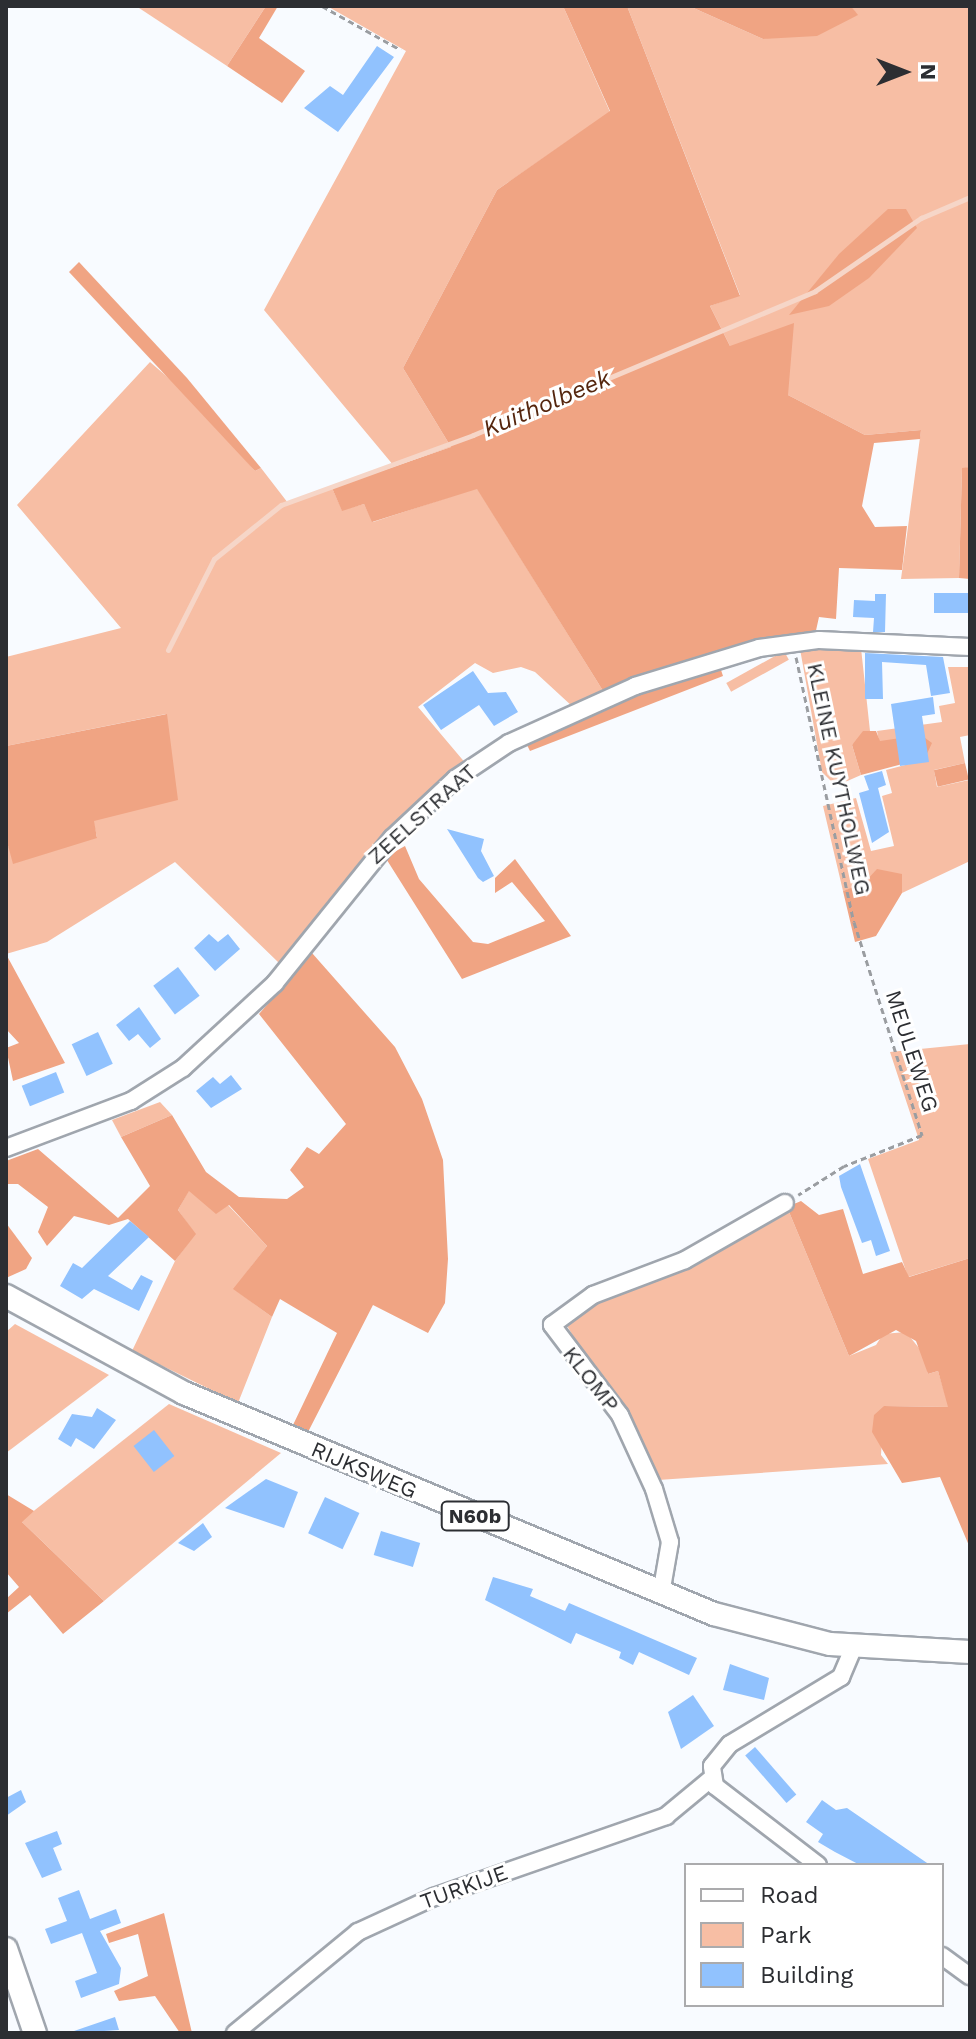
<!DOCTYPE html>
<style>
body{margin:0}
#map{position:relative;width:976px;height:2039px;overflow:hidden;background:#f8fbff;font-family:"Work Sans",sans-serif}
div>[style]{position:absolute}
.green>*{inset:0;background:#f7bea4;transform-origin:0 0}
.forest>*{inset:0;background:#f0a483;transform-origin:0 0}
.stream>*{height:5px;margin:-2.5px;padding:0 2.5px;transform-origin:2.5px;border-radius:2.5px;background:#f6d6c8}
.building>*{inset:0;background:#91c2fe;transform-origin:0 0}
.path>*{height:3px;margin-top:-1.5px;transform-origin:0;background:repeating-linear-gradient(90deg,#9a9da1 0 6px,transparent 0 10px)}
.roads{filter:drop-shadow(2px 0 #a0a6ae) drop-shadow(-2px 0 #a0a6ae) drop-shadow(0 2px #a0a6ae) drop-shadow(0 -2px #a0a6ae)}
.minor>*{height:16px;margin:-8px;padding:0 8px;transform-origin:8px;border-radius:8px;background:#fff}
.major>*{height:22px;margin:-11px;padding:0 11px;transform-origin:11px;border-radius:11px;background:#fff}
span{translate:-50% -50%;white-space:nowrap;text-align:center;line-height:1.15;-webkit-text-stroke:6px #fff;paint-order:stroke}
.shield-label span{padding:2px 6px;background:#fff;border:2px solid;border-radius:6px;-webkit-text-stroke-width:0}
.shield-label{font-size:20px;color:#2c2e32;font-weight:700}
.street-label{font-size:22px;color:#2c2e32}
.water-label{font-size:24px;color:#55260e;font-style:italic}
.frame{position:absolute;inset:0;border:8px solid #2c2e32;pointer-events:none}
.legend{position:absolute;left:684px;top:1863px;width:260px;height:144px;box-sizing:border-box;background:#fff;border:2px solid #ababad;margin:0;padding:10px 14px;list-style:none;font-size:24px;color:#2c2e32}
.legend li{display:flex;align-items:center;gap:16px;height:40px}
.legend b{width:40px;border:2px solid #ababad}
.north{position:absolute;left:864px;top:32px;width:80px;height:80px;-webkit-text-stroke:6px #fff;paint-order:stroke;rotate:90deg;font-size:22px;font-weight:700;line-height:32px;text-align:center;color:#2c2e32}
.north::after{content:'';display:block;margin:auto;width:28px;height:36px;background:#2c2e32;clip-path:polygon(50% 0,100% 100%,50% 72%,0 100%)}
</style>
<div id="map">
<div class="green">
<i style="clip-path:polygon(136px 6px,266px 6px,227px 66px)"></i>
<i style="clip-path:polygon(327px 6px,563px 6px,610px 112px,497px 190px,403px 368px,451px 447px,394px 466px,264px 310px,406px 51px)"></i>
<i style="clip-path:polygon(627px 6px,689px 6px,763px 39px,857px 15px,851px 6px,970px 6px,970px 467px,962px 469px,959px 578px,901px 579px,921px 430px,865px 435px,788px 395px,730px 346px,710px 306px,740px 295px)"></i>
<i style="clip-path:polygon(150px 362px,194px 400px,255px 471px,261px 468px,288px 503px,332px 488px,342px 510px,364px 504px,373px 522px,477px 488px,605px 694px,573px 707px,535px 672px,521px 667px,493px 673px,475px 663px,418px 707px,467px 765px,378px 844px,279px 963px,175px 862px,47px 942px,6px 954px,6px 838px,14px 863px,97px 837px,93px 821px,166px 714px,6px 746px,6px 657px,121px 628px,17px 505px)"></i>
<i style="clip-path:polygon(861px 648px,870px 731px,852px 745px,861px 775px,836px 786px,822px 772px,800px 649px)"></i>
<i style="left:784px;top:651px;width:10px;height:66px;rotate:61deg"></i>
<i style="clip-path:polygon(948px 667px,970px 667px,970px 735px,960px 737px,965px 763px,934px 770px,937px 787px,969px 780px,970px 861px,902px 893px,902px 874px,843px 891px,823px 806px,856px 798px,871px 851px,894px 846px,882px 796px,892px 793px,886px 770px,913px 763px,921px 735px,891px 742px,879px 741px,877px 731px,942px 722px,939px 706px,955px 703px)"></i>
<i style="clip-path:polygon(970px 1044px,970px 1258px,908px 1277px,868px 1159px,919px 1140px,890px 1052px)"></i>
<i style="clip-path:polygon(160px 1102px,172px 1115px,121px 1137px,112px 1120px)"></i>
<i style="clip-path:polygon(189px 1190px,216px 1213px,228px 1205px,267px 1246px,234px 1289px,272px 1317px,238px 1403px,132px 1351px,175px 1261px,195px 1234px,178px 1210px)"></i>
<i style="clip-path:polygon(787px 1207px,849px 1356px,876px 1345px,883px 1334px,906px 1332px,923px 1353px,928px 1374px,938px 1371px,949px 1407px,884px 1406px,881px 1455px,888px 1464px,658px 1480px,563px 1319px)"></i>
<i style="clip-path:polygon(15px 1324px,109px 1375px,6px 1453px,6px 1332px)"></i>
<i style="clip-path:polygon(169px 1404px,281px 1453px,104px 1601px,21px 1521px)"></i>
</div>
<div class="forest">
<i style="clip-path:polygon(266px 6px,278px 6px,259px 38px,305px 71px,282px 103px,227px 66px)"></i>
<i style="clip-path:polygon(563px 6px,627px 6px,740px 296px,710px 306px,730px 346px,794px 323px,788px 395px,865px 435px,921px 430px,920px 439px,874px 443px,862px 506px,875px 527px,907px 526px,902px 570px,839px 568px,836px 619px,819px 617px,815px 635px,605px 694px,477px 489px,372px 522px,364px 504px,342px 511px,332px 488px,451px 447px,403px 368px,497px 190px,610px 111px)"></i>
<i style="clip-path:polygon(689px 6px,851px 6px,858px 15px,817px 36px,763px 39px)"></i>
<i style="clip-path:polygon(888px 209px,906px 209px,917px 228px,869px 278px,829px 306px,789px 315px,839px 254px)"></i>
<i style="clip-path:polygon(79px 262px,187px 378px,261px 468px,255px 471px,69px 272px)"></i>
<i style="clip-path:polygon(970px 467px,970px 579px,959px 578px,962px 468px)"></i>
<i style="clip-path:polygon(720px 667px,723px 676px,530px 751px,526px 743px,668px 681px)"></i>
<i style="clip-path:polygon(167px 714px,178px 800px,94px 821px,97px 838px,13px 864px,6px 838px,6px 746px)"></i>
<i style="clip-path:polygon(863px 731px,876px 731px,880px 741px,921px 735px,932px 743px,925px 758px,861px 775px,852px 745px)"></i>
<i style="left:965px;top:763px;width:17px;height:32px;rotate:77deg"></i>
<i style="clip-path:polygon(405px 846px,419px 879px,473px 942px,488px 944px,545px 921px,512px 882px,495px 893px,495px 878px,515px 859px,571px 936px,462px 979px,385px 857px)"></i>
<i style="clip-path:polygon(877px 869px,902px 874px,902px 893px,876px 936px,855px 942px,843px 891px,864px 883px)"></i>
<i style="clip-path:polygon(312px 953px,395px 1047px,422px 1099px,443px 1160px,448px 1259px,445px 1303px,428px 1333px,373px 1305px,308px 1432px,293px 1425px,337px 1333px,280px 1299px,272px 1317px,233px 1289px,267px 1246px,229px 1205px,216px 1214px,189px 1191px,178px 1210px,196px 1234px,175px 1261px,128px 1219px,109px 1225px,74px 1216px,47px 1246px,38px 1232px,48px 1207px,18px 1184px,6px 1184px,6px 1161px,38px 1149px,118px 1218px,150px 1186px,121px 1137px,172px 1115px,206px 1172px,239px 1197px,287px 1199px,304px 1187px,290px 1170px,307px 1147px,319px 1154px,346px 1124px,259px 1014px)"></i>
<i style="clip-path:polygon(6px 954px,65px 1063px,13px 1081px,6px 1048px,19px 1043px,6px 1029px)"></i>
<i style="clip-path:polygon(801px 1201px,819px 1215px,843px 1209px,863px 1274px,902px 1262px,909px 1277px,970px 1258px,970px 1548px,940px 1477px,902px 1483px,872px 1432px,874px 1415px,884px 1406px,948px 1407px,938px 1371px,928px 1374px,916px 1341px,896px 1330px,849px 1356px,787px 1207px)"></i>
<i style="clip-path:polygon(6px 1223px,32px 1258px,26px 1269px,6px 1278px)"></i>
<i style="clip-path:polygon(6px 1494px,34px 1511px,22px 1522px,104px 1601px,63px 1634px,30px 1595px,6px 1614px,6px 1599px,19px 1587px,6px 1572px)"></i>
<i style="clip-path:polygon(164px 1913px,192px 2033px,180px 2033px,155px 1996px,119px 2001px,114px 1991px,148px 1976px,138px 1934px,109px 1943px,106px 1934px)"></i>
</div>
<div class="stream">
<i style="left:168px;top:650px;width:102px;rotate:-63.2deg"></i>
<i style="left:214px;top:559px;width:86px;rotate:-38.9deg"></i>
<i style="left:281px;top:505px;width:204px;rotate:-20deg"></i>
<i style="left:473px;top:435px;width:371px;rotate:-22.8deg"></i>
<i style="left:815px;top:291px;width:129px;rotate:-34.6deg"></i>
<i style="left:921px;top:218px;width:53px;rotate:-23.2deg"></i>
</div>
<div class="building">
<i style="clip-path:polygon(377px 46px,394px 57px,338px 132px,304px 108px,330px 86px,343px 95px)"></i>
<i style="left:934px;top:593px;width:36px;height:20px"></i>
<i style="clip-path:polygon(875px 594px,886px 594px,885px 632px,873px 632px,874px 618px,853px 617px,854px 600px,875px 601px)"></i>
<i style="clip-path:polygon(865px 653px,943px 657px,950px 693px,931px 696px,926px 665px,882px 662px,883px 699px,865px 699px)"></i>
<i style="clip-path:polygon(473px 671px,488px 693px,506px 692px,518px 712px,494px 726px,479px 705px,441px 730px,423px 705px)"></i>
<i style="clip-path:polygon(933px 697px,935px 714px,922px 716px,929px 762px,900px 766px,891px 704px)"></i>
<i style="clip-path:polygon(882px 771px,886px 785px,878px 788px,889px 832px,872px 843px,859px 793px,869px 790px,864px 776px)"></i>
<i style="clip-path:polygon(447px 829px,484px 839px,481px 851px,494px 876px,483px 882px,478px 878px)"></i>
<i style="clip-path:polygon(228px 934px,240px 949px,215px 971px,194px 948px,209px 934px,218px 942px)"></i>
<i style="left:178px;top:967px;width:36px;height:31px;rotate:53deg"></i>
<i style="clip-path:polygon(139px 1007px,161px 1039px,150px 1048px,138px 1034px,129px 1041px,116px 1025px)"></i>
<i style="left:98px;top:1032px;width:35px;height:29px;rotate:65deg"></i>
<i style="left:56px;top:1072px;width:22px;height:37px;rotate:68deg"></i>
<i style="clip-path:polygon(231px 1075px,242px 1089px,211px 1108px,196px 1091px,213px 1077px,220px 1084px)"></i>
<i style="clip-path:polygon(860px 1164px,890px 1251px,876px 1256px,871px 1240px,862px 1243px,841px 1187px,839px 1176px)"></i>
<i style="clip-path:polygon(130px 1221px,149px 1237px,108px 1276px,132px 1290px,141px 1275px,153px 1281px,139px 1311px,94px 1289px,82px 1299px,60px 1286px,73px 1263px,82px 1268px)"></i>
<i style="clip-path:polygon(97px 1408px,116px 1420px,94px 1449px,76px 1438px,71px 1447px,58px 1439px,72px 1414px,92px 1417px)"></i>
<i style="left:154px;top:1430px;width:33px;height:26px;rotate:52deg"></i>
<i style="clip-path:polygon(266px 1479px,298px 1492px,284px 1528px,225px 1508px)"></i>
<i style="left:325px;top:1497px;width:38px;height:40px;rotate:25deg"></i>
<i style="clip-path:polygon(203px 1523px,212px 1537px,194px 1551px,178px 1543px)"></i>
<i style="left:381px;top:1531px;width:41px;height:25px;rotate:17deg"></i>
<i style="clip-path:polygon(493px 1577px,533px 1589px,530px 1596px,565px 1611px,569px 1603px,697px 1658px,689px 1675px,639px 1652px,633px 1665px,619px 1658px,621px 1652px,576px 1633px,571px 1644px,485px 1600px)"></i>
<i style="clip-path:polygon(730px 1664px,769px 1678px,764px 1700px,723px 1690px)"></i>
<i style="clip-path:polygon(693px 1695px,714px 1726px,681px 1749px,668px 1712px)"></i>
<i style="left:755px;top:1747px;width:63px;height:13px;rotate:49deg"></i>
<i style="clip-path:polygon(21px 1790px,26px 1802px,6px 1816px,6px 1798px)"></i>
<i style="clip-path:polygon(822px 1800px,836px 1810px,847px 1808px,930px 1865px,860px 1865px,835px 1852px,818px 1842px,823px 1834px,806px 1822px)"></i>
<i style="clip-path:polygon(57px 1831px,62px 1844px,53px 1848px,62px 1870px,42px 1878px,25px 1843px)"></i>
<i style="clip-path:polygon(79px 1890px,90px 1919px,116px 1909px,121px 1923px,100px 1931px,121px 1968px,119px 1984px,81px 1998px,75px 1981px,97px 1973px,82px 1933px,51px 1944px,45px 1929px,67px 1921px,58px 1898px)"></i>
<i style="clip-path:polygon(115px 2017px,119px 2030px,74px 2033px,74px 2031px)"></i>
</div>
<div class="path">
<i style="left:322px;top:6px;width:90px;rotate:29.1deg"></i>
<i style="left:796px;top:657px;width:271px;rotate:77.7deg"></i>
<i style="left:854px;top:922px;width:224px;rotate:72.3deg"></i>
<i style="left:922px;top:1135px;width:84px;rotate:158.3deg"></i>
<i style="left:844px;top:1166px;width:54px;rotate:147.8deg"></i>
</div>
<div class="roads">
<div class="minor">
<i style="left:6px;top:1148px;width:134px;rotate:-20.6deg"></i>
<i style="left:131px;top:1101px;width:62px;rotate:-32.4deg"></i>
<i style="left:183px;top:1068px;width:125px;rotate:-42.7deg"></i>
<i style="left:275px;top:983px;width:186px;rotate:-51.1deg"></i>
<i style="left:392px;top:838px;width:86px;rotate:-43.1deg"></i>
<i style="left:455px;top:779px;width:65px;rotate:-33.7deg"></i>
<i style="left:509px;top:743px;width:138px;rotate:-24.3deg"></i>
<i style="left:635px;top:686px;width:130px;rotate:-17deg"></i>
<i style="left:759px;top:648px;width:61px;rotate:-7.6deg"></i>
<i style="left:819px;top:640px;width:151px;rotate:2.7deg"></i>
<i style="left:661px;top:1594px;width:53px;rotate:-80.2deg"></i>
<i style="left:670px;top:1542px;width:55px;rotate:-106.8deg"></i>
<i style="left:654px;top:1489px;width:81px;rotate:-114.7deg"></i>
<i style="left:620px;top:1415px;width:113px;rotate:-127.1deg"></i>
<i style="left:552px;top:1325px;width:51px;rotate:-36.2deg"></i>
<i style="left:593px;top:1295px;width:98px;rotate:-20.8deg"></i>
<i style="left:685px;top:1260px;width:115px;rotate:-29.7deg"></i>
<i style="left:818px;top:1865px;width:130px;rotate:-142.5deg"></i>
<i style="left:715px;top:1786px;width:20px;rotate:-99deg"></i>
<i style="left:712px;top:1766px;width:28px;rotate:-51deg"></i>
<i style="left:730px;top:1744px;width:130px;rotate:-31.1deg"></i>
<i style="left:841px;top:1677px;width:33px;rotate:-67deg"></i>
<i style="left:942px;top:1956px;width:34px;rotate:36deg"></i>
<i style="left:235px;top:2033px;width:159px;rotate:-39.4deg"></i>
<i style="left:358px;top:1932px;width:84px;rotate:-24.7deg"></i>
<i style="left:434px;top:1897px;width:246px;rotate:-19.2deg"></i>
<i style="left:666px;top:1816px;width:60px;rotate:-39.6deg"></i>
</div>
<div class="major">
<i style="left:6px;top:1296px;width:203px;rotate:28.6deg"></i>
<i style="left:184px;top:1393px;width:574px;rotate:22.64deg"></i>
<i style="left:714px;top:1614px;width:120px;rotate:14.5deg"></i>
<i style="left:830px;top:1644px;width:140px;rotate:3.3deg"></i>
<i style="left:6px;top:1949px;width:89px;rotate:71deg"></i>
</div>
</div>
<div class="shield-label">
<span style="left:475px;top:1516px">N60b</span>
</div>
<div class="street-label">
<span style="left:839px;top:779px;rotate:78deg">KLEINE KUYTHOLWEG</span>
<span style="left:422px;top:814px;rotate:-42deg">ZEELSTRAAT</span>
<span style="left:912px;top:1051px;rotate:72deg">MEULEWEG</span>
<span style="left:591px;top:1379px;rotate:52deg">KLOMP</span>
<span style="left:364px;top:1470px;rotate:23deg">RIJKSWEG</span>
<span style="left:464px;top:1887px;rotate:-20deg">TURKIJE</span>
</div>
<div class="water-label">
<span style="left:547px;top:404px;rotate:-23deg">Kuitholbeek</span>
</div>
<div class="frame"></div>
<ul class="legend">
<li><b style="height:10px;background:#fff"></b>Road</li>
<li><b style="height:22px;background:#f7bea4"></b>Park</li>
<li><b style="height:22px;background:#91c2fe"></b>Building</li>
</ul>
<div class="north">N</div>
</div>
